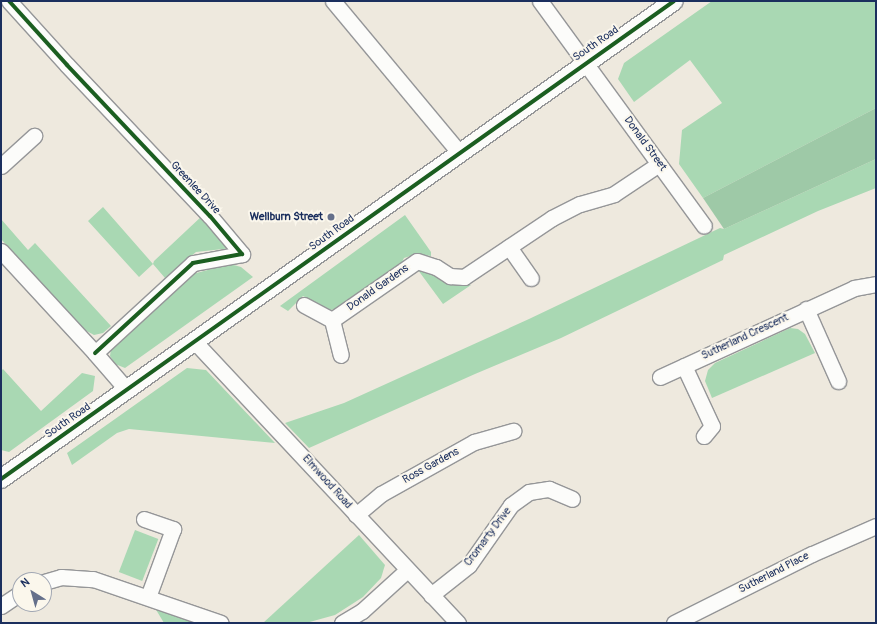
<!DOCTYPE html>
<style>
body{margin:0}
#map{position:relative;width:877px;height:624px;overflow:hidden;background:#eee9de;font-family:Pangolin,sans-serif}
div>[style]{position:absolute}
.green>*{inset:0;background:#a9d8b3;transform-origin:0 0}
.forest>*{inset:0;background:#9ec9a7}
.roads{filter:drop-shadow(1px 0 #959698) drop-shadow(-1px 0 #959698) drop-shadow(0 1px #959698) drop-shadow(0 -1px #959698)}
.minor>*{height:15px;margin:-7.5px;padding:0 7.5px;transform-origin:7.5px;border-radius:7.5px;background:#fcfcfa}
.tertiary>*{height:18px;margin:-9px;padding:0 9px;transform-origin:9px;border-radius:9px;background:#fcfcfa}
.cycleway>*{height:4px;margin:-2px;padding:0 2px;transform-origin:2px;border-radius:2px;background:#1b5e20}
.dots>*{width:11px;height:11px;translate:-50% -50%;box-sizing:border-box;border:2px solid #fbf7ec;border-radius:50%}
span{translate:-50% -50%;white-space:nowrap;text-align:center;line-height:1.15;-webkit-text-stroke:4px #fbf7ec;paint-order:stroke}
.street-label{font-size:11px;color:#1b2f5e}
.poi-label{font-size:11px;color:#1b2f5e;font-weight:700}
.right{translate:-100% -50%;text-align:right}
.frame{position:absolute;inset:0;border:2px solid #1b2f5e;pointer-events:none}
.north{position:absolute;left:12px;top:572px;width:40px;height:40px;box-sizing:border-box;background:#fbf7ec;border:1px solid #a1a7b3;border-radius:50%;rotate:323deg;font-size:11px;font-weight:700;line-height:16px;text-align:center;color:#1b2f5e}
.north::after{content:'';display:block;margin:auto;width:14px;height:18px;background:#65708b;clip-path:polygon(50% 0,100% 100%,50% 72%,0 100%)}
</style>
<div id="map">
<div class="green">
<i style="clip-path:polygon(712px 1px,876px 1px,876px 108px,703px 198px,679px 164px,682px 130px,722px 103px,690px 60px,634px 102px,618px 79px,624px 63px)"></i>
<i style="clip-path:polygon(876px 159px,876px 188px,818px 211px,724px 255px,723px 260px,561px 338px,475px 374px,309px 448px,285px 423px,344px 403px,529px 319px,720px 228px,724px 229px)"></i>
<i style="clip-path:polygon(103px 207px,153px 264px,154px 261px,203px 215px,232px 248px,196px 252px,165px 278px,153px 264px,139px 277px,88px 221px)"></i>
<i style="clip-path:polygon(405px 215px,431px 252px,431px 256px,417px 254px,404px 258px,400px 266px,338px 308px,331px 310px,303px 296px,288px 311px,280px 306px)"></i>
<i style="clip-path:polygon(1px 219px,28px 250px,35px 243px,111px 326px,103px 333px,94px 335px,83px 329px,1px 239px)"></i>
<i style="clip-path:polygon(230px 264px,241px 267px,253px 277px,125px 368px,115px 364px,110px 356px,111px 349px,189px 275px)"></i>
<i style="clip-path:polygon(418px 270px,428px 270px,451px 285px,471px 285px,443px 304px)"></i>
<i style="clip-path:polygon(790px 328px,798px 329px,805px 334px,815px 353px,712px 398px,705px 381px,708px 370px,715px 363px)"></i>
<i style="clip-path:polygon(187px 368px,206px 370px,275px 443px,129px 429px,117px 433px,72px 465px,67px 453px)"></i>
<i style="clip-path:polygon(3px 369px,41px 411px,82px 373px,95px 376px,93px 391px,9px 452px,1px 450px,1px 371px)"></i>
<i style="left:135px;top:530px;width:25px;height:45px;rotate:21deg"></i>
<i style="clip-path:polygon(359px 535px,385px 565px,381px 578px,363px 597px,335px 615px,306px 623px,263px 623px)"></i>
<i style="clip-path:polygon(155px 608px,194px 623px,164px 623px)"></i>
</div>
<div class="forest">
<i style="clip-path:polygon(876px 108px,876px 159px,724px 229px,703px 198px)"></i>
</div>
<div class="roads">
<div class="minor">
<i style="left:9px;top:1px;width:86px;rotate:47.8deg"></i>
<i style="left:67px;top:65px;width:208px;rotate:46.6deg"></i>
<i style="left:210px;top:216px;width:50px;rotate:49.9deg"></i>
<i style="left:242px;top:254px;width:50px;rotate:169.6deg"></i>
<i style="left:193px;top:263px;width:133px;rotate:137.4deg"></i>
<i style="left:333px;top:1px;width:197px;rotate:50.2deg"></i>
<i style="left:540px;top:1px;width:278px;rotate:53.9deg"></i>
<i style="left:1px;top:166px;width:45px;rotate:-42.3deg"></i>
<i style="left:509px;top:247px;width:38px;rotate:55deg"></i>
<i style="left:1px;top:251px;width:139px;rotate:47.3deg"></i>
<i style="left:95px;top:353px;width:49px;rotate:49.1deg"></i>
<i style="left:304px;top:305px;width:32px;rotate:28deg"></i>
<i style="left:332px;top:320px;width:36px;rotate:76deg"></i>
<i style="left:806px;top:309px;width:79px;rotate:66deg"></i>
<i style="left:332px;top:320px;width:103px;rotate:-34.8deg"></i>
<i style="left:417px;top:261px;width:20px;rotate:18deg"></i>
<i style="left:436px;top:267px;width:17px;rotate:33deg"></i>
<i style="left:450px;top:276px;width:14px;rotate:4deg"></i>
<i style="left:464px;top:277px;width:106px;rotate:-33.8deg"></i>
<i style="left:552px;top:218px;width:31px;rotate:-27deg"></i>
<i style="left:580px;top:204px;width:35px;rotate:-16deg"></i>
<i style="left:614px;top:194px;width:54px;rotate:-33.7deg"></i>
<i style="left:195px;top:342px;width:385px;rotate:46.9deg"></i>
<i style="left:684px;top:366px;width:66px;rotate:65deg"></i>
<i style="left:712px;top:426px;width:13px;rotate:129deg"></i>
<i style="left:660px;top:377px;width:213px;rotate:-24.6deg"></i>
<i style="left:854px;top:288px;width:22px;rotate:-10deg"></i>
<i style="left:356px;top:515px;width:33px;rotate:-40deg"></i>
<i style="left:381px;top:494px;width:107px;rotate:-29.2deg"></i>
<i style="left:474px;top:442px;width:41px;rotate:-15.8deg"></i>
<i style="left:144px;top:519px;width:31px;rotate:19deg"></i>
<i style="left:173px;top:529px;width:72px;rotate:110.2deg"></i>
<i style="left:44px;top:582px;width:18px;rotate:-16deg"></i>
<i style="left:61px;top:577px;width:32px;rotate:4deg"></i>
<i style="left:93px;top:579px;width:135px;rotate:19deg"></i>
<i style="left:431px;top:595px;width:48px;rotate:-38.3deg"></i>
<i style="left:469px;top:565px;width:73px;rotate:-55deg"></i>
<i style="left:511px;top:505px;width:22px;rotate:-36deg"></i>
<i style="left:529px;top:492px;width:20px;rotate:-9deg"></i>
<i style="left:549px;top:489px;width:25px;rotate:23deg"></i>
<i style="left:1px;top:606px;width:23px;rotate:-34deg"></i>
<i style="left:342px;top:623px;width:23px;rotate:-31deg"></i>
<i style="left:362px;top:611px;width:61px;rotate:-42.3deg"></i>
<i style="left:674px;top:623px;width:154px;rotate:-26.6deg"></i>
<i style="left:812px;top:554px;width:70px;rotate:-23.6deg"></i>
</div>
<div class="tertiary">
<i style="left:1px;top:479px;width:825px;rotate:-35.38deg"></i>
</div>
</div>
<div class="cycleway">
<i style="left:9px;top:1px;width:86px;rotate:47.8deg"></i>
<i style="left:67px;top:65px;width:208px;rotate:46.6deg"></i>
<i style="left:210px;top:216px;width:50px;rotate:49.9deg"></i>
<i style="left:242px;top:254px;width:50px;rotate:169.6deg"></i>
<i style="left:193px;top:263px;width:133px;rotate:137.4deg"></i>
<i style="left:1px;top:479px;width:825px;rotate:-35.38deg"></i>
</div>
<div class="dots">
<i style="left:331px;top:217px;background:#65708b"></i>
</div>
<div class="street-label">
<span style="left:596px;top:44px;rotate:-35deg">South Road</span>
<span style="left:645px;top:144px;rotate:54deg">Donald Street</span>
<span style="left:195px;top:188px;rotate:47deg">Greenlee Drive</span>
<span style="left:332px;top:233px;rotate:-36deg">South Road</span>
<span style="left:378px;top:288px;rotate:-35deg">Donald Gardens</span>
<span style="left:745px;top:337px;rotate:-25deg">Sutherland Crescent</span>
<span style="left:68px;top:421px;rotate:-35deg">South Road</span>
<span style="left:431px;top:466px;rotate:-29deg">Ross Gardens</span>
<span style="left:327px;top:482px;rotate:48deg">Elmwood Road</span>
<span style="left:488px;top:537px;rotate:-53deg">Cromarty Drive</span>
<span style="left:774px;top:573px;rotate:-27deg">Sutherland Place</span>
</div>
<div class="poi-label">
<span class="right" style="left:323px;top:217px">Wellburn Street</span>
</div>
<div class="frame"></div>
<div class="north">N</div>
</div>
